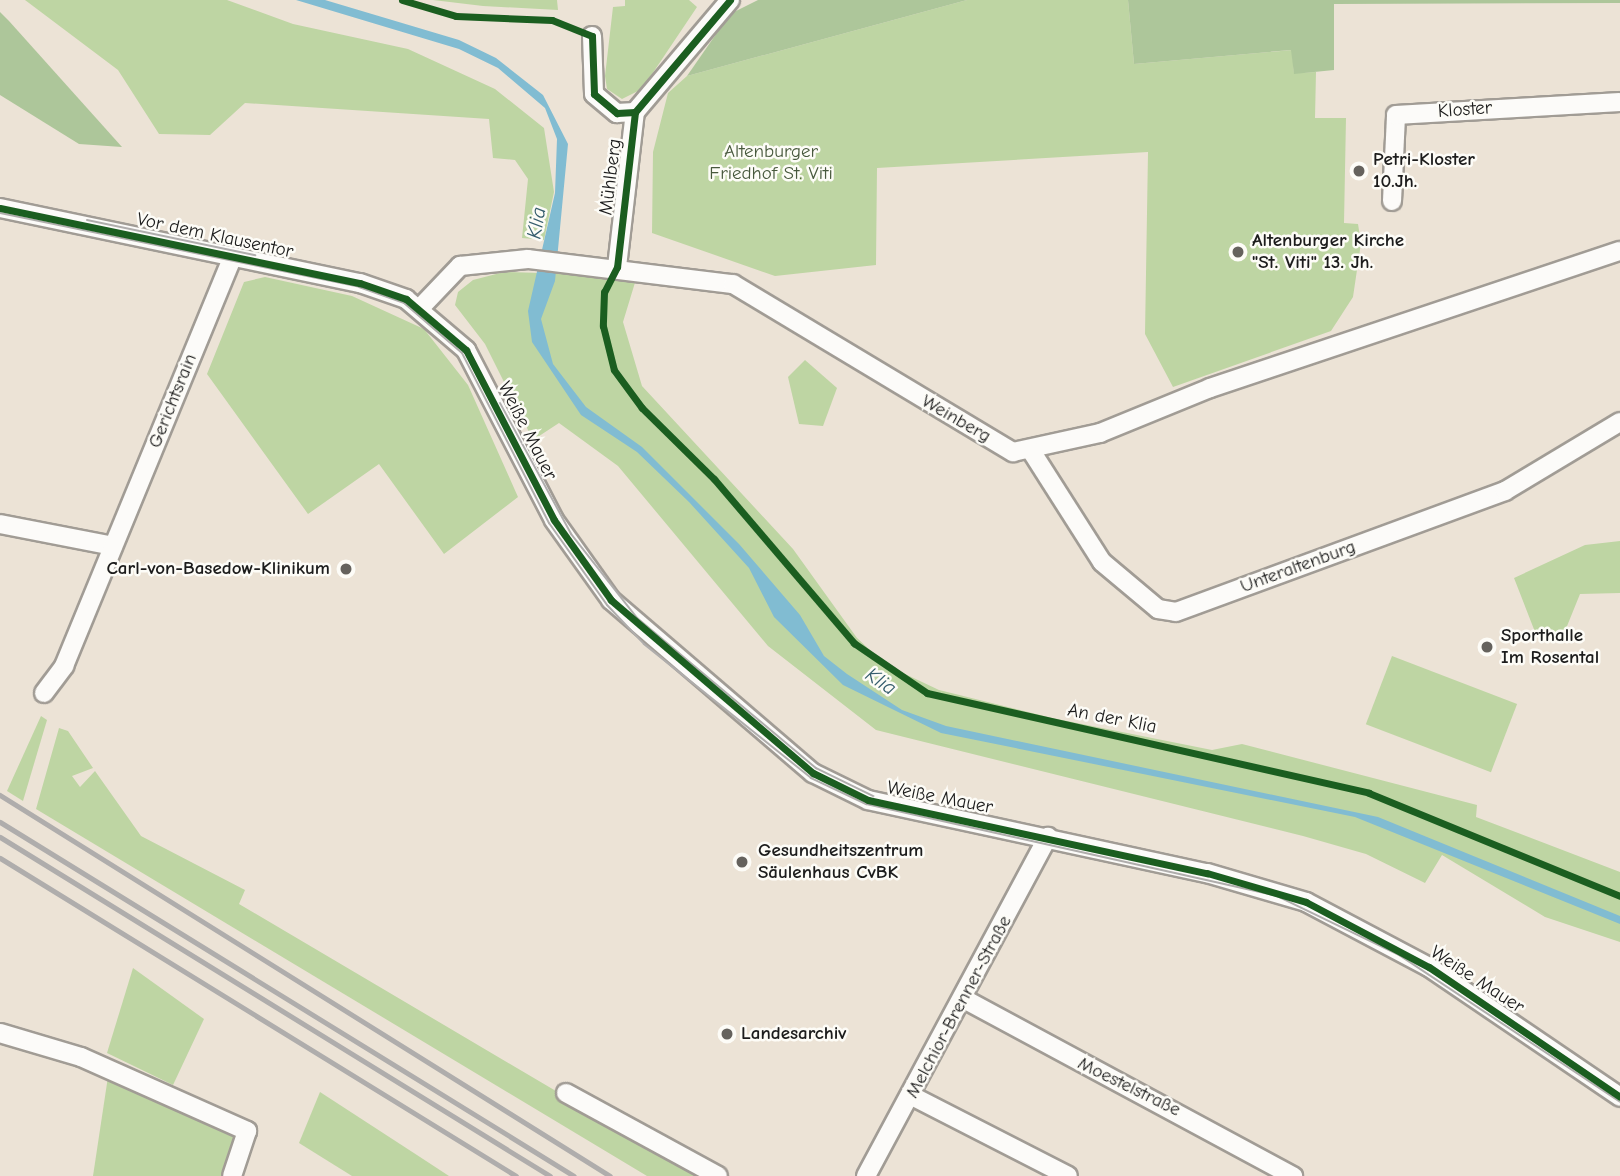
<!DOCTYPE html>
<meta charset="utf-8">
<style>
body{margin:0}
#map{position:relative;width:1620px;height:1176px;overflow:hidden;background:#ece3d6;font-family:"Comic Neue",sans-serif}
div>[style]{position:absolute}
.green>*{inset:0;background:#bed5a3;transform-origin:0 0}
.forest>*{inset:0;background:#adc69a}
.water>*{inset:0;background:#81bcd2}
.roads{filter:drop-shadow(2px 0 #a19c95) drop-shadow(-2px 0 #a19c95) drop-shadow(0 2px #a19c95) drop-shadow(0 -2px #a19c95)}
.minor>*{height:18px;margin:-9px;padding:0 9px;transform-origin:9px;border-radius:9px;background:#fcfbf9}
.tram>*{height:2px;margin:-1px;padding:0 1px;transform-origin:1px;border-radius:1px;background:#afadac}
.rail>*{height:5px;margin:-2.5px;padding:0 2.5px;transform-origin:2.5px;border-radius:2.5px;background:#afadac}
.cycleway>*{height:7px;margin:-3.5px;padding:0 3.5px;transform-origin:3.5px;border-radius:3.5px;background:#1b5e20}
.dots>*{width:19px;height:19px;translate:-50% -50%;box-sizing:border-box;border:4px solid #fdfcf7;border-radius:50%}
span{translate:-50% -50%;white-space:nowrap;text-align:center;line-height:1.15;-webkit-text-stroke:5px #fdfcf7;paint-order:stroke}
.street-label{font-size:19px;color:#1c1c1c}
.park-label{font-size:19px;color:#48593d}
.poi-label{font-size:19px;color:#1c1c1c;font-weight:700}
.left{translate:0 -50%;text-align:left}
.right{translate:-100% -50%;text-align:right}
.water-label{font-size:21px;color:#355d6d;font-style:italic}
</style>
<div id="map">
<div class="green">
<i style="clip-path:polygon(25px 0,227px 0,293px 24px,408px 49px,495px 89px,544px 128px,554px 192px,544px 240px,522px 238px,528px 179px,515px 160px,493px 158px,489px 119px,245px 103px,210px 135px,159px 134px,118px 70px)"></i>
<i style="clip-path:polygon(433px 0,557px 0,558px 10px,483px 6px)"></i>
<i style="clip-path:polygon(625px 0,689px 0,697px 7px,642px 89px,622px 99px,607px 89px,605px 76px,613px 7px,625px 6px)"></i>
<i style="clip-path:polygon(967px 0,1128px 0,1134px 64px,1292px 50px,1294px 73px,1316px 72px,1315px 118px,1346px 118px,1344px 223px,1358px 224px,1361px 243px,1353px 297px,1331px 331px,1173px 387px,1145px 334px,1148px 152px,877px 168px,876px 265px,775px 276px,652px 233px,653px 152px,668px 93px,687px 76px)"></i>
<i style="clip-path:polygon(504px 272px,637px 276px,623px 322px,642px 386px,793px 549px,857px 638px,886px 665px,939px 690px,1052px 718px,1212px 750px,1242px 744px,1477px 805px,1476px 817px,1620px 872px,1620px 942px,1545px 917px,1442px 855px,1425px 883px,1366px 854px,1303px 836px,876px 730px,768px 646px,618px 466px,559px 423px,533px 440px,485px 344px,455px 305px,458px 292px,473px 280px)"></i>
<i style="clip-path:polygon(265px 277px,352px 296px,424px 329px,468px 385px,518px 497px,444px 554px,379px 464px,308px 514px,207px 374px,244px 282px)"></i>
<i style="clip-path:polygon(805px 360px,837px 388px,823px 426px,799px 424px,788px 377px)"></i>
<i style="clip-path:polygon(1620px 541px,1620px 593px,1580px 594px,1563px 636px,1537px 637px,1514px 578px,1585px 545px)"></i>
<i style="left:1392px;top:656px;width:134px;height:73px;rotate:21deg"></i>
<i style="clip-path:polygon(41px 716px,47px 720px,23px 801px,7px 791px)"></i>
<i style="clip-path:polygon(59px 728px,68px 731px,93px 768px,72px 776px,80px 787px,95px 771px,141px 836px,245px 890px,239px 904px,700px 1176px,647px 1176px,36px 809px)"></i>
<i style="clip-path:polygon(133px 968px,204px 1019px,173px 1085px,107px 1053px)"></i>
<i style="clip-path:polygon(109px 1070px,247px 1131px,232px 1176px,93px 1176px)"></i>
<i style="clip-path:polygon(320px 1092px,420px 1157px,449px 1176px,352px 1176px,299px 1143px)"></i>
</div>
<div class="forest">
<i style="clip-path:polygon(758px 0,967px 0,687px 76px,730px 14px)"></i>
<i style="clip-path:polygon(1128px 0,1620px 0,1620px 3px,1334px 4px,1334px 70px,1294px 74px,1291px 50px,1134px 64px)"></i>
<i style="clip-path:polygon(0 12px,9px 21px,122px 147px,79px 144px,0 95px)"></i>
</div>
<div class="water">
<i style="clip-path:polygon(296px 0,325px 0,459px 40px,496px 58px,543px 95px,568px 144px,555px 281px,541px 319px,553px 364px,586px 407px,642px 447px,739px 544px,800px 615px,824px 656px,847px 674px,902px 710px,946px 726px,1378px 817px,1620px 916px,1620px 924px,1355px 817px,941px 733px,843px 685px,774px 617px,749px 568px,689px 502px,637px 452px,581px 415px,532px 342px,528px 311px,555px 193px,557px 139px,545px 108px,498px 68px,459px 49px)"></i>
</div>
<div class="roads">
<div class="minor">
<i style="left:592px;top:36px;width:58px;rotate:88deg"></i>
<i style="left:594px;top:94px;width:30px;rotate:40deg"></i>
<i style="left:617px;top:113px;width:18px;rotate:-3deg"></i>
<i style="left:1392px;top:201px;width:86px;rotate:-87.3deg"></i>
<i style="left:1396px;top:115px;width:224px;rotate:-3.3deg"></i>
<i style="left:0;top:208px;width:368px;rotate:11.8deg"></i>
<i style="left:360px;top:283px;width:49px;rotate:19.2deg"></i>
<i style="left:406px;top:299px;width:79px;rotate:40.4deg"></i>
<i style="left:466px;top:350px;width:191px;rotate:62.6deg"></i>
<i style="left:554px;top:520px;width:98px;rotate:54.5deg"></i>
<i style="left:611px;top:600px;width:266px;rotate:40.6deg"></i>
<i style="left:813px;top:773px;width:61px;rotate:26.1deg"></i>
<i style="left:868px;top:800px;width:347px;rotate:12.2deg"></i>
<i style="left:1207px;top:873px;width:103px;rotate:16.3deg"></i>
<i style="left:1306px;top:902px;width:139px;rotate:27.9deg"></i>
<i style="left:1429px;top:967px;width:231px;rotate:34.2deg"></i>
<i style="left:617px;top:267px;width:156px;rotate:-83.4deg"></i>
<i style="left:635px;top:112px;width:147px;rotate:-49.7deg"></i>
<i style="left:421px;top:307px;width:57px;rotate:-46.4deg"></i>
<i style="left:460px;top:266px;width:68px;rotate:-5.9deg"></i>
<i style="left:528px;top:259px;width:207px;rotate:7deg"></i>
<i style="left:733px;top:284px;width:327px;rotate:31deg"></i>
<i style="left:1013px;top:452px;width:89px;rotate:-12.3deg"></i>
<i style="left:1100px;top:433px;width:119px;rotate:-22.2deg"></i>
<i style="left:1210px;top:388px;width:432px;rotate:-18.5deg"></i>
<i style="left:1030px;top:449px;width:134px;rotate:57.5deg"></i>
<i style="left:1102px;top:562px;width:73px;rotate:40deg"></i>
<i style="left:1158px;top:609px;width:18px;rotate:9deg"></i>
<i style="left:1176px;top:612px;width:351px;rotate:-20.2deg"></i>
<i style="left:1505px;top:491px;width:134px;rotate:-31deg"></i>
<i style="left:0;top:524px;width:115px;rotate:11deg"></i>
<i style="left:44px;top:693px;width:34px;rotate:-53deg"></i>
<i style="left:64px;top:666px;width:443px;rotate:-67.6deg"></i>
<i style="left:964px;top:999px;width:374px;rotate:28.3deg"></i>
<i style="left:0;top:1033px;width:84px;rotate:16.5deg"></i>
<i style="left:81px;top:1057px;width:182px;rotate:24deg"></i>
<i style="left:247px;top:1131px;width:47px;rotate:108.4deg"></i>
<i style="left:566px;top:1093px;width:173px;rotate:28.6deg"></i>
<i style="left:912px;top:1096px;width:175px;rotate:27.1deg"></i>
<i style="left:866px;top:1176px;width:385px;rotate:-61.8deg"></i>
</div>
</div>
<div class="tram">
<i style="left:0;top:213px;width:367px;rotate:11.6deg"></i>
<i style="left:359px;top:287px;width:48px;rotate:19.6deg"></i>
<i style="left:404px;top:303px;width:77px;rotate:40.8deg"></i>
<i style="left:462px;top:353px;width:191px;rotate:62.9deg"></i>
<i style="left:549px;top:523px;width:100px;rotate:54.7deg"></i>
<i style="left:607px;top:605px;width:54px;rotate:46.5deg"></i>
<i style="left:644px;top:644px;width:214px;rotate:38.7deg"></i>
<i style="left:811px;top:778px;width:61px;rotate:25.3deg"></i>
<i style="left:866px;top:804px;width:421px;rotate:12.6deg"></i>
<i style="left:1277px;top:896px;width:136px;rotate:25.8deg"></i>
<i style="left:1399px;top:955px;width:265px;rotate:33.6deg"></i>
<i style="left:87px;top:220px;width:172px;rotate:11.8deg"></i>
<i style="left:500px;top:403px;width:149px;rotate:61.5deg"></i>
<i style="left:571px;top:534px;width:107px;rotate:51.8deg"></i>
<i style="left:637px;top:618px;width:234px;rotate:40deg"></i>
<i style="left:816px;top:768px;width:64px;rotate:26.2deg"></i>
</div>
<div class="rail">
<i style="left:0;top:795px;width:719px;rotate:31.99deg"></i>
<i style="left:0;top:822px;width:674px;rotate:31.66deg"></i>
<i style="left:0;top:837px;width:646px;rotate:31.65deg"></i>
<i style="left:0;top:858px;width:606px;rotate:31.64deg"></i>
</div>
<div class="cycleway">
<i style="left:402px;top:0;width:56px;rotate:16.5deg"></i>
<i style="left:456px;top:16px;width:96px;rotate:2.4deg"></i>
<i style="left:552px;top:20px;width:43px;rotate:21.8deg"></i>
<i style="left:592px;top:36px;width:58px;rotate:88deg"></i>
<i style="left:594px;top:94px;width:30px;rotate:40deg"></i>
<i style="left:617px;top:113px;width:18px;rotate:-3deg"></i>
<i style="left:730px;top:0;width:147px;rotate:130.3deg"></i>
<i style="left:635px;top:112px;width:156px;rotate:96.6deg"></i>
<i style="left:617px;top:267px;width:28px;rotate:117deg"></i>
<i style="left:604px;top:292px;width:34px;rotate:92deg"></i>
<i style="left:603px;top:326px;width:45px;rotate:76deg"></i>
<i style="left:614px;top:370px;width:47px;rotate:53.6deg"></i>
<i style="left:642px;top:408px;width:101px;rotate:44.6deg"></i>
<i style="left:714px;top:479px;width:216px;rotate:49.5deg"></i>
<i style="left:854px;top:643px;width:88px;rotate:34.4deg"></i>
<i style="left:927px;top:693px;width:453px;rotate:12.7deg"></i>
<i style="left:1369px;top:793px;width:271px;rotate:22.3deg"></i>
<i style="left:0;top:208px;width:368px;rotate:11.8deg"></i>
<i style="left:360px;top:283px;width:49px;rotate:19.2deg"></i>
<i style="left:406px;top:299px;width:79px;rotate:40.4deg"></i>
<i style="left:466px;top:350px;width:191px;rotate:62.6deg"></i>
<i style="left:554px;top:520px;width:98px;rotate:54.5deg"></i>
<i style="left:611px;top:600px;width:266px;rotate:40.6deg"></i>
<i style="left:813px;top:773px;width:61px;rotate:26.1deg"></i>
<i style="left:868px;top:800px;width:347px;rotate:12.2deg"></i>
<i style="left:1207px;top:873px;width:103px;rotate:16.3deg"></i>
<i style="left:1306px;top:902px;width:139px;rotate:27.9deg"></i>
<i style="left:1429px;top:967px;width:231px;rotate:34.2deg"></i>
</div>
<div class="dots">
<i style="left:1359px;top:171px;background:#65625d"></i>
<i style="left:1238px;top:252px;background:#65625d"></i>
<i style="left:346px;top:569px;background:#65625d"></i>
<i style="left:1487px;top:647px;background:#65625d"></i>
<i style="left:742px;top:862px;background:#65625d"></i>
<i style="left:727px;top:1034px;background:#65625d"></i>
</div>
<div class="street-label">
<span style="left:1465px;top:110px;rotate:-4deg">Kloster</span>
<span style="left:611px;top:177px;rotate:-83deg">Mühlberg</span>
<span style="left:215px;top:236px;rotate:12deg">Vor dem Klausentor</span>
<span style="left:173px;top:401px;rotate:-68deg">Gerichtsrain</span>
<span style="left:956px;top:419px;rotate:30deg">Weinberg</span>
<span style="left:527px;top:431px;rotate:63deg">Weiße Mauer</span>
<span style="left:1298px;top:567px;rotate:-20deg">Unteraltenburg</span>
<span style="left:1112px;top:719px;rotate:11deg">An der Klia</span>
<span style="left:940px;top:798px;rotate:11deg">Weiße Mauer</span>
<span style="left:1477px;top:980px;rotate:33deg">Weiße Mauer</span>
<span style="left:959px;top:1007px;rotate:-62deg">Melchior-Brenner-Straße</span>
<span style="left:1129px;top:1087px;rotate:26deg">Moestelstraße</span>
</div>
<div class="park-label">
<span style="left:771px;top:163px">Altenburger<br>Friedhof St. Viti</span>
</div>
<div class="poi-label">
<span class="left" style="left:1373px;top:171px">Petri-Kloster<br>10.Jh.</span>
<span class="left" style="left:1252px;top:252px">Altenburger Kirche<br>"St. Viti" 13. Jh.</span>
<span class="right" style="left:330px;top:569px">Carl-von-Basedow-Klinikum</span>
<span class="left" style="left:1501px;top:647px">Sporthalle<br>Im Rosental</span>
<span class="left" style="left:758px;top:862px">Gesundheitszentrum<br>Säulenhaus CvBK</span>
<span class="left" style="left:741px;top:1034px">Landesarchiv</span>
</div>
<div class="water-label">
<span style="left:536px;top:223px;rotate:-81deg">Klia</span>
<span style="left:881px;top:681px;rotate:34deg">Klia</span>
</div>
</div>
